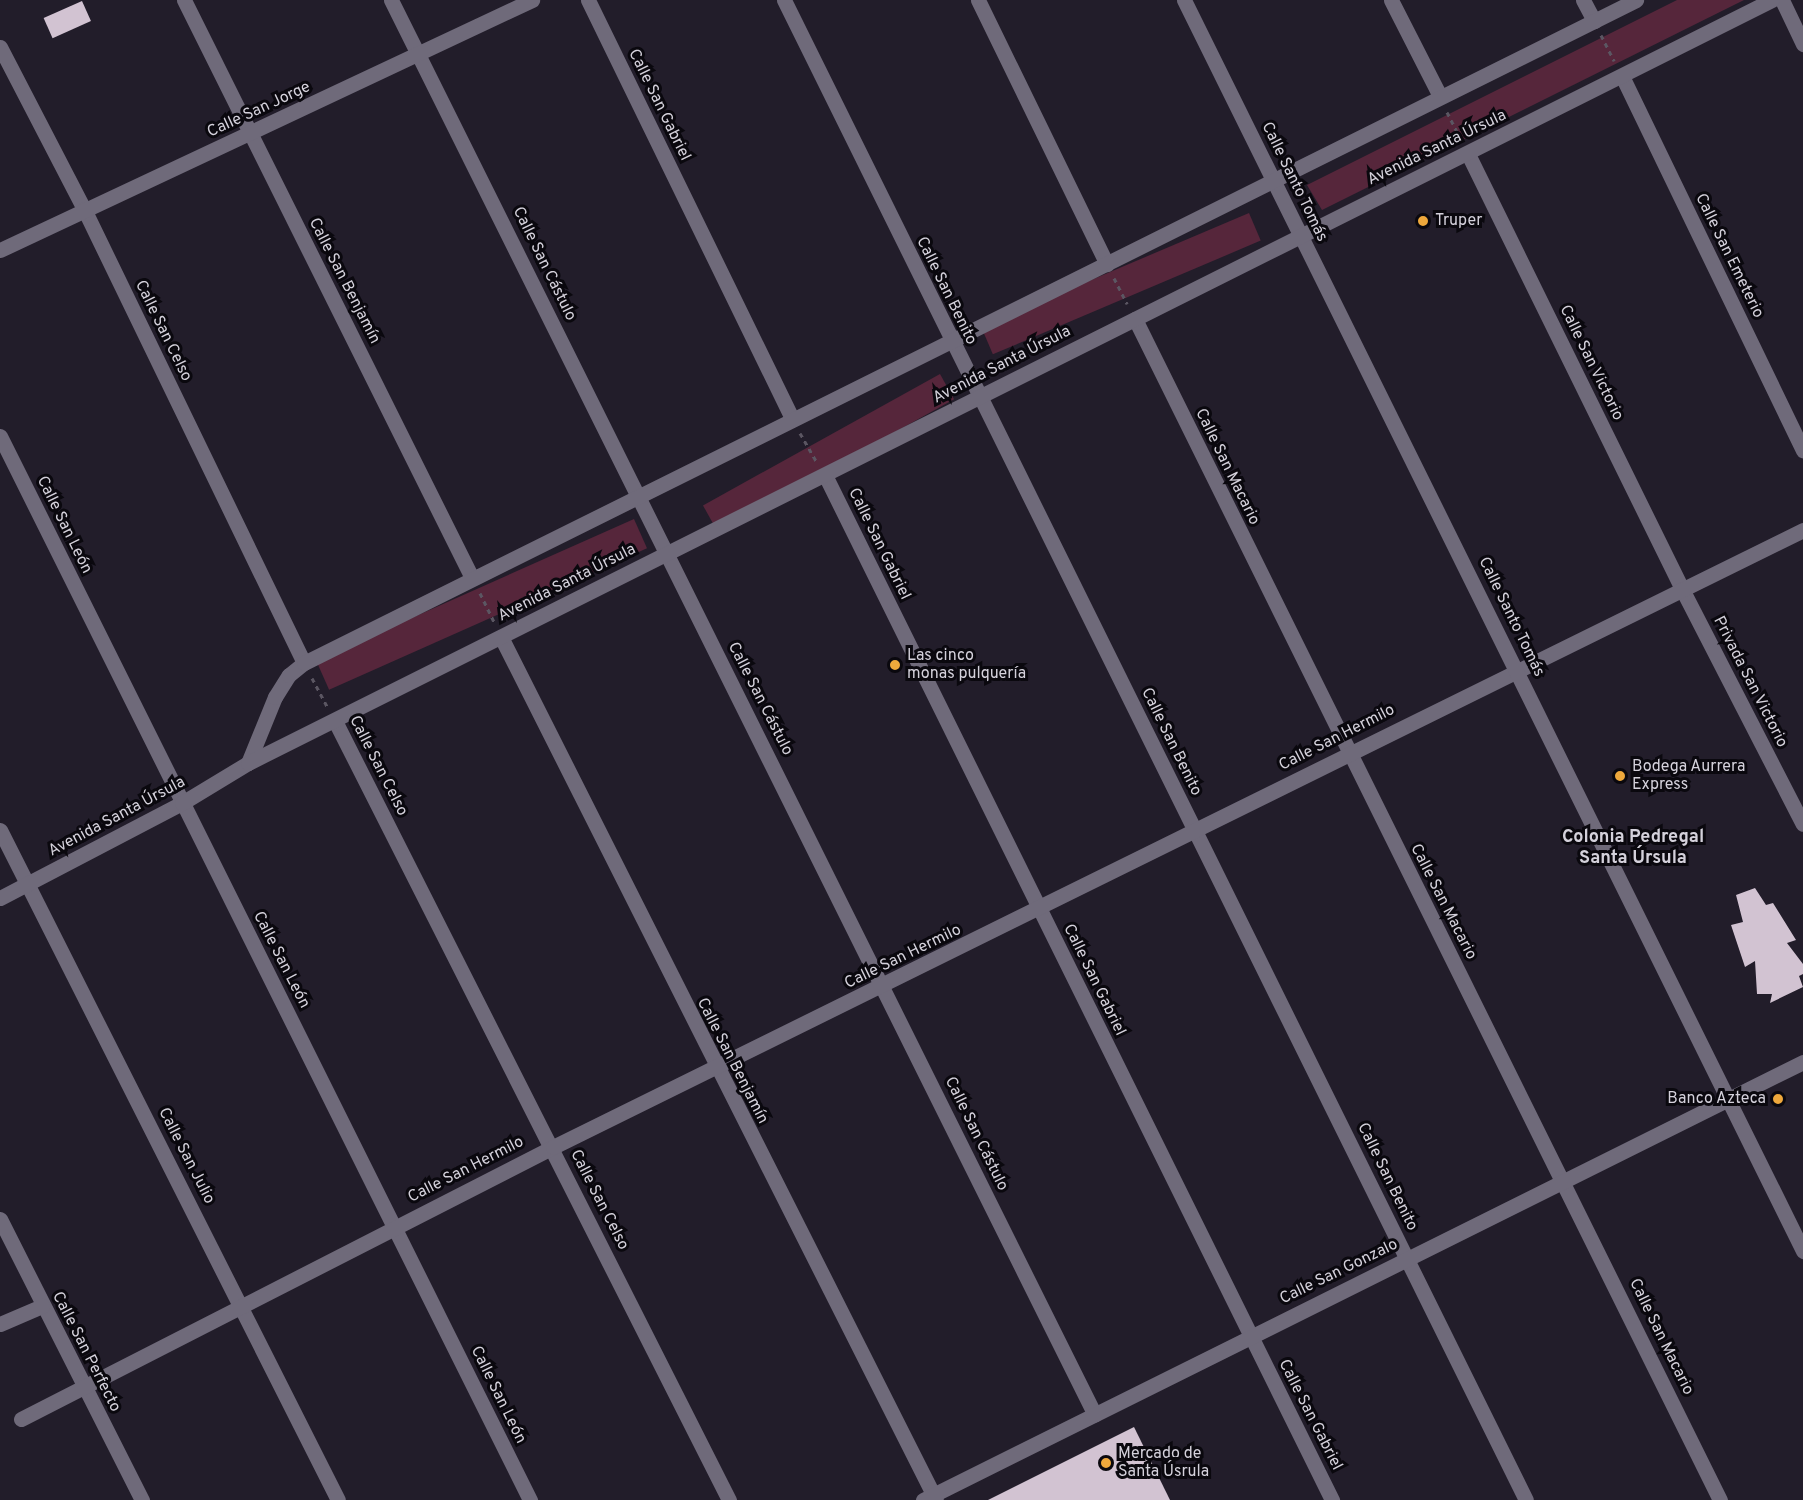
<!DOCTYPE html>
<meta charset="utf-8">
<style>
body{margin:0}
#map{position:relative;width:1803px;height:1500px;overflow:hidden;background:#221d2a;font-family:Overpass,sans-serif}
div>[style]{position:absolute}
.green>*{inset:0;background:#56263b;transform-origin:0 0}
.building>*{inset:0;background:#d2c3d2;transform-origin:0 0}
.path>*{height:3px;margin-top:-1.5px;transform-origin:0;background:repeating-linear-gradient(90deg,#5b5662 0 4.5px,transparent 0 9px)}
.street>*{height:15px;margin:-7.5px;padding:0 7.5px;transform-origin:7.5px;border-radius:7.5px;background:#6f6a7a}
.secondary>*{height:15px;margin:-7.5px;padding:0 7.5px;transform-origin:7.5px;border-radius:7.5px;background:#6f6a7a}
.dots>*{width:16px;height:16px;translate:-50% -50%;box-sizing:border-box;border:3px solid #0a080e;border-radius:50%}
span{translate:-50% -50%;white-space:nowrap;text-align:center;line-height:1.15;-webkit-text-stroke:6px #0a080e;paint-order:stroke}
.street-label{font-size:16px;color:#d4d1db}
.poi-label{font-size:16px;color:#d4d1db}
.left{translate:0 -50%;text-align:left}
.right{translate:-100% -50%;text-align:right}
.neighbourhood-label{font-size:18px;color:#d4d1db;font-weight:700}
</style>
<div id="map">
<div class="green">
<i style="clip-path:polygon(1677px 0,1744px 0,1322px 210px,1307px 185px)"></i>
<i style="left:1249px;top:213px;width:30px;height:291px;rotate:67deg"></i>
<i style="left:940px;top:374px;width:29px;height:271px;rotate:61deg"></i>
<i style="left:634px;top:519px;width:32px;height:348px;rotate:66deg"></i>
</div>
<div class="building">
<i style="left:82px;top:1px;width:22px;height:42px;rotate:66deg"></i>
<i style="clip-path:polygon(1755px 888px,1766px 905px,1773px 903px,1796px 940px,1787px 943px,1803px 964px,1803px 974px,1799px 976px,1803px 987px,1770px 1003px,1772px 994px,1757px 994px,1755px 961px,1745px 967px,1731px 925px,1743px 922px,1736px 895px)"></i>
<i style="clip-path:polygon(1134px 1427px,1170px 1500px,988px 1500px)"></i>
</div>
<div class="path">
<i style="left:1601px;top:35px;width:29px;rotate:63deg"></i>
<i style="left:1447px;top:112px;width:29px;rotate:63deg"></i>
<i style="left:1114px;top:278px;width:29px;rotate:63deg"></i>
<i style="left:800px;top:433px;width:32px;rotate:60deg"></i>
<i style="left:480px;top:593px;width:32px;rotate:64deg"></i>
<i style="left:312px;top:678px;width:32px;rotate:62deg"></i>
</div>
<div class="street">
<i style="left:184px;top:0;width:646px;rotate:63.51deg"></i>
<i style="left:391px;top:0;width:1580px;rotate:63.55deg"></i>
<i style="left:588px;top:0;width:466px;rotate:64deg"></i>
<i style="left:784px;top:0;width:1673px;rotate:63.68deg"></i>
<i style="left:978px;top:0;width:294px;rotate:64deg"></i>
<i style="left:1391px;top:0;width:108px;rotate:63deg"></i>
<i style="left:1583px;top:0;width:24px;rotate:62deg"></i>
<i style="left:1782px;top:0;width:49px;rotate:64.5deg"></i>
<i style="left:0;top:47px;width:182px;rotate:62.6deg"></i>
<i style="left:84px;top:209px;width:504px;rotate:64.15deg"></i>
<i style="left:1622px;top:76px;width:416px;rotate:64.2deg"></i>
<i style="left:1468px;top:154px;width:485px;rotate:63.8deg"></i>
<i style="left:1682px;top:589px;width:264px;rotate:62.8deg"></i>
<i style="left:0;top:250px;width:588px;rotate:-25.17deg"></i>
<i style="left:1135px;top:319px;width:1318px;rotate:63.65deg"></i>
<i style="left:0;top:436px;width:1189px;rotate:63.52deg"></i>
<i style="left:825px;top:475px;width:1144px;rotate:63.68deg"></i>
<i style="left:501px;top:637px;width:966px;rotate:63.25deg"></i>
<i style="left:335px;top:721px;width:873px;rotate:63.17deg"></i>
<i style="left:0;top:830px;width:750px;rotate:63.23deg"></i>
<i style="left:0;top:1219px;width:315px;rotate:63.2deg"></i>
<i style="left:0;top:1324px;width:46px;rotate:-23.2deg"></i>
<i style="left:21px;top:1419px;width:598px;rotate:-27.08deg"></i>
<i style="left:553px;top:1147px;width:1394px;rotate:-26.27deg"></i>
<i style="left:923px;top:1500px;width:983px;rotate:-26.46deg"></i>
</div>
<div class="secondary">
<i style="left:1184px;top:0;width:1396px;rotate:63.67deg"></i>
<i style="left:248px;top:763px;width:71px;rotate:-67.8deg"></i>
<i style="left:275px;top:697px;width:26px;rotate:-58deg"></i>
<i style="left:289px;top:675px;width:19px;rotate:-39deg"></i>
<i style="left:304px;top:663px;width:1488px;rotate:-26.46deg"></i>
<i style="left:0;top:898px;width:205px;rotate:-27.6deg"></i>
<i style="left:182px;top:803px;width:77px;rotate:-31.2deg"></i>
<i style="left:248px;top:763px;width:1704px;rotate:-26.6deg"></i>
</div>
<div class="dots">
<i style="left:1423px;top:221px;background:#eea83c"></i>
<i style="left:895px;top:665px;background:#eea83c"></i>
<i style="left:1620px;top:776px;background:#eea83c"></i>
<i style="left:1778px;top:1099px;background:#eea83c"></i>
<i style="left:1106px;top:1463px;background:#eea83c"></i>
</div>
<div class="street-label">
<span style="left:659px;top:105px;rotate:64deg">Calle San Gabriel</span>
<span style="left:259px;top:110px;rotate:-25deg">Calle San Jorge</span>
<span style="left:1437px;top:148px;rotate:-26deg">Avenida Santa Úrsula</span>
<span style="left:1294px;top:182px;rotate:64deg">Calle Santo Tomás</span>
<span style="left:1729px;top:256px;rotate:64deg">Calle San Emeterio</span>
<span style="left:544px;top:264px;rotate:64deg">Calle San Cástulo</span>
<span style="left:344px;top:281px;rotate:63deg">Calle San Benjamín</span>
<span style="left:946px;top:291px;rotate:64deg">Calle San Benito</span>
<span style="left:163px;top:331px;rotate:64deg">Calle San Celso</span>
<span style="left:1591px;top:363px;rotate:64deg">Calle San Victorio</span>
<span style="left:1002px;top:365px;rotate:-27deg">Avenida Santa Úrsula</span>
<span style="left:1227px;top:467px;rotate:64deg">Calle San Macario</span>
<span style="left:64px;top:525px;rotate:64deg">Calle San León</span>
<span style="left:879px;top:544px;rotate:64deg">Calle San Gabriel</span>
<span style="left:567px;top:583px;rotate:-27deg">Avenida Santa Úrsula</span>
<span style="left:1511px;top:617px;rotate:64deg">Calle Santo Tomás</span>
<span style="left:1750px;top:682px;rotate:63deg">Privada San Victorio</span>
<span style="left:760px;top:699px;rotate:63deg">Calle San Cástulo</span>
<span style="left:1337px;top:738px;rotate:-27deg">Calle San Hermilo</span>
<span style="left:1171px;top:742px;rotate:64deg">Calle San Benito</span>
<span style="left:378px;top:766px;rotate:63deg">Calle San Celso</span>
<span style="left:117px;top:817px;rotate:-28deg">Avenida Santa Úrsula</span>
<span style="left:1443px;top:902px;rotate:63deg">Calle San Macario</span>
<span style="left:903px;top:957px;rotate:-26deg">Calle San Hermilo</span>
<span style="left:281px;top:960px;rotate:63deg">Calle San León</span>
<span style="left:1094px;top:980px;rotate:64deg">Calle San Gabriel</span>
<span style="left:732px;top:1061px;rotate:63deg">Calle San Benjamín</span>
<span style="left:976px;top:1134px;rotate:64deg">Calle San Cástulo</span>
<span style="left:186px;top:1156px;rotate:63deg">Calle San Julio</span>
<span style="left:466px;top:1170px;rotate:-27deg">Calle San Hermilo</span>
<span style="left:1387px;top:1177px;rotate:64deg">Calle San Benito</span>
<span style="left:599px;top:1200px;rotate:63deg">Calle San Celso</span>
<span style="left:1339px;top:1272px;rotate:-26deg">Calle San Gonzalo</span>
<span style="left:1661px;top:1337px;rotate:64deg">Calle San Macario</span>
<span style="left:86px;top:1352px;rotate:63deg">Calle San Perfecto</span>
<span style="left:498px;top:1395px;rotate:64deg">Calle San León</span>
<span style="left:1310px;top:1415px;rotate:63deg">Calle San Gabriel</span>
</div>
<div class="poi-label">
<span class="left" style="left:1435px;top:221px">Truper</span>
<span class="left" style="left:907px;top:665px">Las cinco<br>monas pulquería</span>
<span class="left" style="left:1632px;top:776px">Bodega Aurrera<br>Express</span>
<span class="right" style="left:1766px;top:1099px">Banco Azteca</span>
<span class="left" style="left:1118px;top:1463px">Mercado de<br>Santa Úsrula</span>
</div>
<div class="neighbourhood-label">
<span style="left:1633px;top:849px">Colonia Pedregal<br>Santa Úrsula</span>
</div>
</div>
